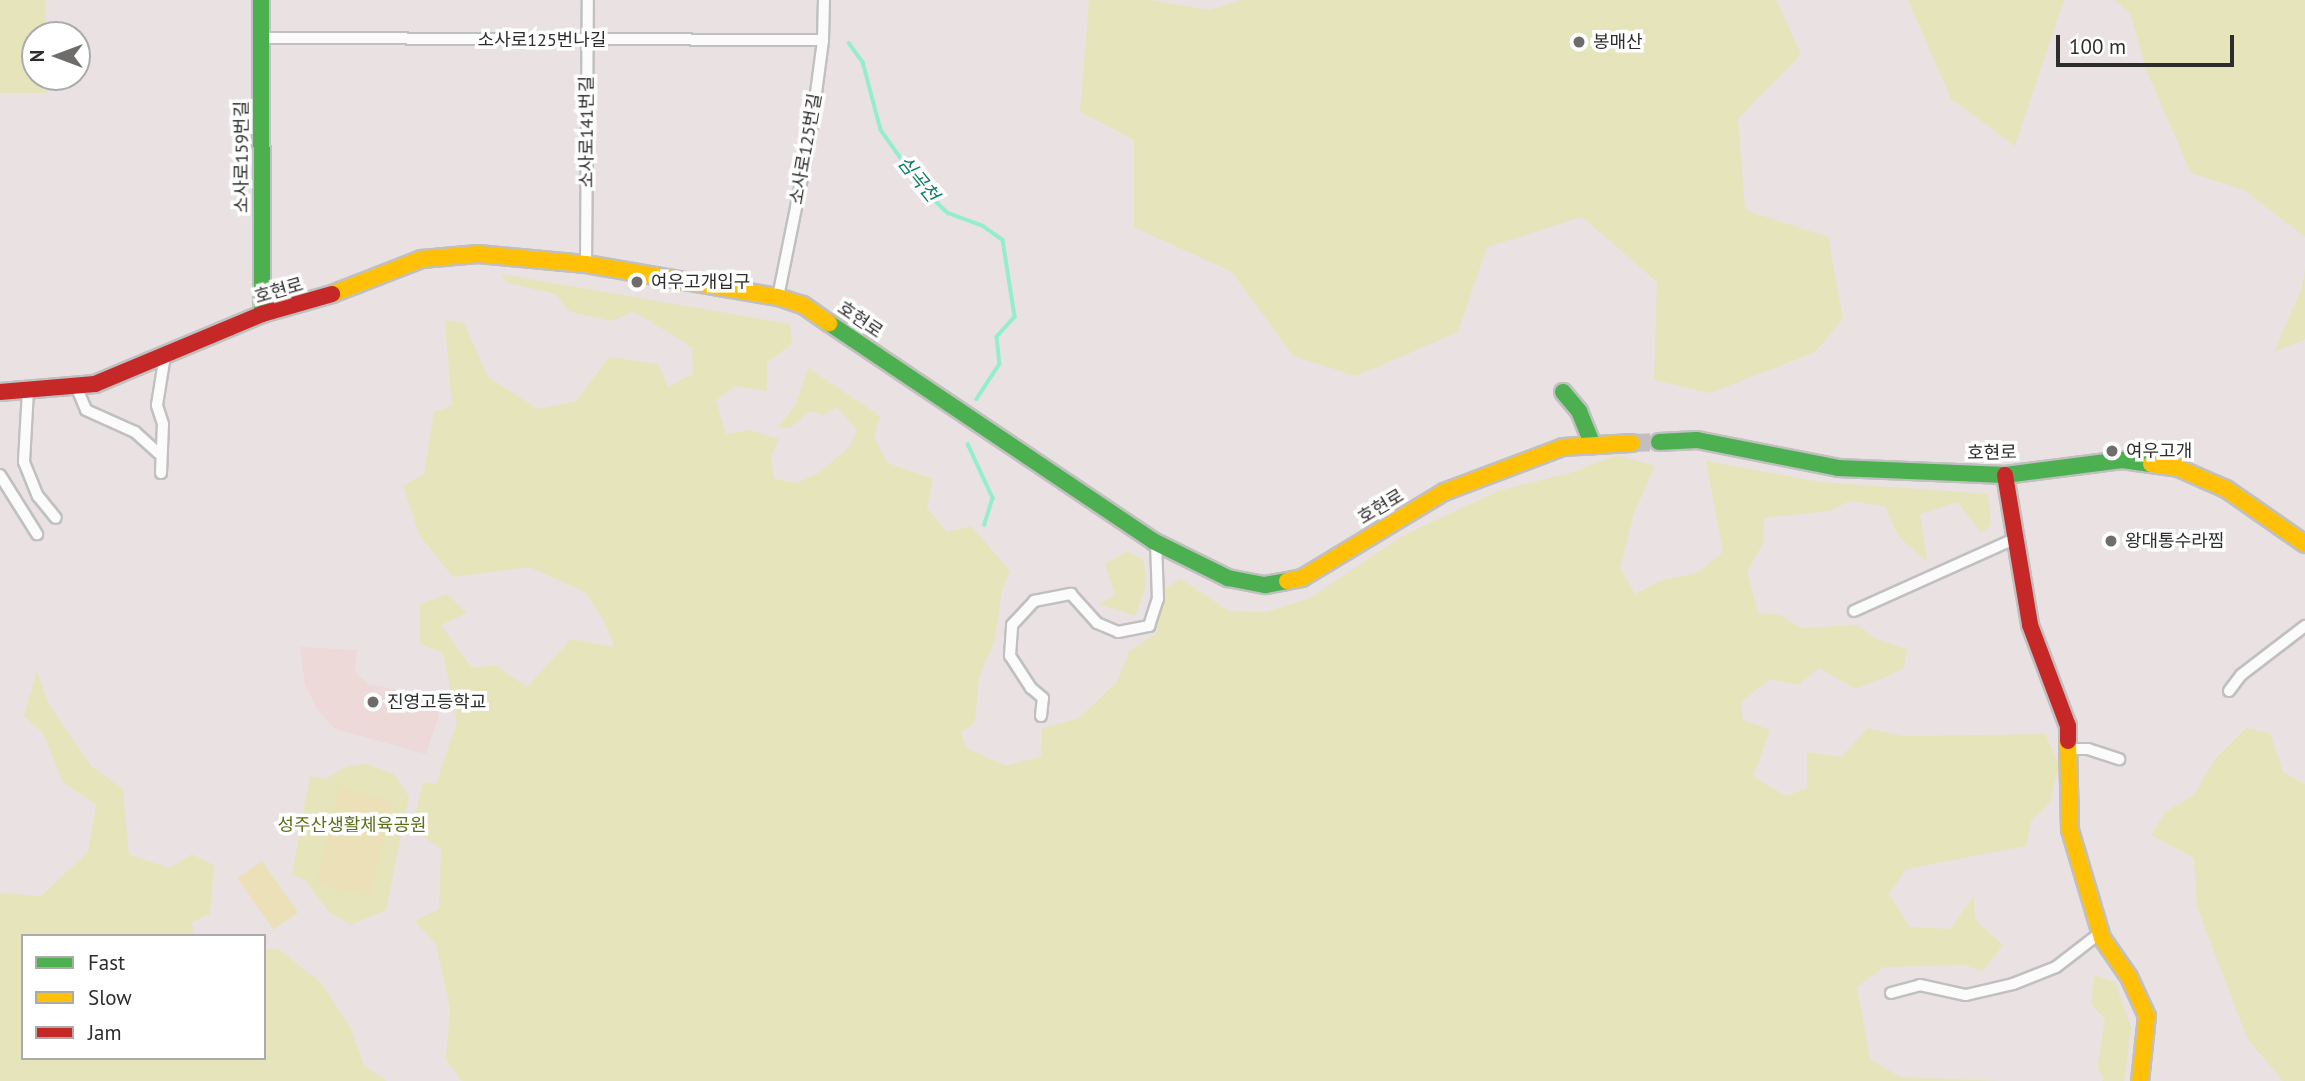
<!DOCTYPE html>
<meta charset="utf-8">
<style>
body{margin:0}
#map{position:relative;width:2305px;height:1081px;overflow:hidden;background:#eae2e2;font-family:"PT Sans","Noto Sans KR",sans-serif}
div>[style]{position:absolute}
.education>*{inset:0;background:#edd9d7}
.green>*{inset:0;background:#e5e4ba}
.pitch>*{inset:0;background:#ece0b8;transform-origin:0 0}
.stream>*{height:3.5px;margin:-1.75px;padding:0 1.75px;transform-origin:1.75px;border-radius:1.75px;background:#95edcf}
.primary-tunnel>*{height:18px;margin-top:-9px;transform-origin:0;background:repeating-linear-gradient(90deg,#c4bebe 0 18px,transparent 0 27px)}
.roads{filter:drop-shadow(2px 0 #c1c0c0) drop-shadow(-2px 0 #c1c0c0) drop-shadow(0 2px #c1c0c0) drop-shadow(0 -2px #c1c0c0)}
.street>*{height:10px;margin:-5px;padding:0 5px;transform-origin:5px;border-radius:5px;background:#fcfbfb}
.fast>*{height:16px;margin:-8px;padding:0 8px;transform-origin:8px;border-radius:8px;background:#4caf50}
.slow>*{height:16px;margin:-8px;padding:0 8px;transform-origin:8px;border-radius:8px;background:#ffc107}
.jam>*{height:16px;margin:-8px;padding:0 8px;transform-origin:8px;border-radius:8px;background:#c62828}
.dots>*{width:19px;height:19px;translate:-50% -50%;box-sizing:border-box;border:4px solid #fff;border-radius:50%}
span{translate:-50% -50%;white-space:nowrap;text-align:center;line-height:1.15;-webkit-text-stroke:7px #fff;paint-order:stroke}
.street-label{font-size:18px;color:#2d2d2d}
.poi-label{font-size:18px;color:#2d2d2d}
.left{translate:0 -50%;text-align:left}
.park-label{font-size:18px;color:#5d6e19}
.water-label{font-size:19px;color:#0c7f61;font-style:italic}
.legend{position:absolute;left:21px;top:934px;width:245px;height:126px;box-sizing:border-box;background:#fff;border:2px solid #ababab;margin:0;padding:9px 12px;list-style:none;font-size:21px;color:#2d2d2d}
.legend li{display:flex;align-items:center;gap:14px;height:35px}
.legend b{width:35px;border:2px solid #ababab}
.north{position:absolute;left:21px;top:21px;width:70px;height:70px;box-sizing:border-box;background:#fff;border:2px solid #ababab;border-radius:50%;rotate:270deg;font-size:19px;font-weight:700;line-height:28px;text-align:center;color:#2d2d2d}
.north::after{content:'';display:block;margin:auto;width:24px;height:32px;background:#6f6c6c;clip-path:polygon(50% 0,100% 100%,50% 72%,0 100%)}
.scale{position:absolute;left:2056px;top:35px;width:178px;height:32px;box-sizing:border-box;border:4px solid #2d2d2d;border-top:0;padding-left:9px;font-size:21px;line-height:24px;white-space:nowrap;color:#2d2d2d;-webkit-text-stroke:5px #fff;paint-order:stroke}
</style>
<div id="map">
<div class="education">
<i style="clip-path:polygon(300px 647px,357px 650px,355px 672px,369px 685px,429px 695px,439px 715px,426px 754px,335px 729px,317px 709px,305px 685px)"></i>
</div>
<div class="green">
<i style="clip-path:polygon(0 0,45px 0,46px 35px,35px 35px,35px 77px,48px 77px,48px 93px,0 93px)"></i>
<i style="clip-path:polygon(1089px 0,1150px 0,1210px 10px,1242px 0,1776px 0,1801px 54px,1738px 119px,1745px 210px,1828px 237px,1843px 319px,1815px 352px,1710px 393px,1654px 380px,1657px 282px,1582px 217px,1487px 247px,1458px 332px,1356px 376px,1293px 356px,1232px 272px,1134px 227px,1134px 140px,1080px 112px)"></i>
<i style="clip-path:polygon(1908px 0,2064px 0,2015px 146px,1951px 99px)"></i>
<i style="clip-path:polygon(2114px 0,2305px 0,2305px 237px,2244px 190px,2191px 173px,2147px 72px,2130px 13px)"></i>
<i style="clip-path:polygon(2305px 268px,2305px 339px,2274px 352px,2302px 288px)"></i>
<i style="clip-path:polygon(501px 274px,790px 324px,792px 344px,767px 362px,767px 391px,735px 386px,716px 400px,726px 434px,749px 430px,779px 439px,771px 456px,774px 479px,797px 483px,820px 472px,850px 446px,857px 430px,837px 407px,824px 415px,810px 411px,790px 428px,778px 427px,796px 404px,808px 368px,880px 416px,874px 438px,888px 463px,933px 479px,927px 508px,947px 532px,971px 526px,1010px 571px,1002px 590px,995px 639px,979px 677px,975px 722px,961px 732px,966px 748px,1006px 766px,1041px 756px,1042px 728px,1079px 718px,1117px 682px,1129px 651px,1156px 634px,1165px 588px,1181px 579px,1229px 611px,1266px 612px,1310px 598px,1404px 535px,1498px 491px,1570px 473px,1617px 455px,1655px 466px,1634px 513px,1620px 568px,1635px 594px,1659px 581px,1697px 573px,1723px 552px,1706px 461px,1820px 482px,1988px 494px,1991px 525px,1981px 533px,1958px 502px,1920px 514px,1927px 562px,1898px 536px,1885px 506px,1850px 501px,1829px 511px,1764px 518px,1763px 543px,1747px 572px,1758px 613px,1780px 615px,1801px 628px,1858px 625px,1874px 638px,1907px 650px,1903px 669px,1856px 689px,1819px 668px,1798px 685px,1770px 679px,1741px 702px,1743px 720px,1770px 730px,1753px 777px,1786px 796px,1807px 788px,1807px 752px,1841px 757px,1868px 728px,1903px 736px,2045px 734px,2059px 765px,2050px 802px,2031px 821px,2026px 846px,1906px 869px,1889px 894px,1910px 927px,1950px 929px,1974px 896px,1975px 920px,2003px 945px,1983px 971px,1964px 965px,1884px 967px,1857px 987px,1870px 1059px,1900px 1077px,2001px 1081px,462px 1081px,446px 1060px,450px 1008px,436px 944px,415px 921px,439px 909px,441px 849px,412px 828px,423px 782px,436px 784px,457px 722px,443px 653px,420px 644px,420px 604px,447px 594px,467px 613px,441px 625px,472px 668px,495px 665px,527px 687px,571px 639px,614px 647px,604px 621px,585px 592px,529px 567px,453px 577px,420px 536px,403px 486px,424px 474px,434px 412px,452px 406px,445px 320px,464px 323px,488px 377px,538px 409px,576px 401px,609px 357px,658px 364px,668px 387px,693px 374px,692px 347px,634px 312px,610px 321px,569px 311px,555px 294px,508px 283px)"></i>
<i style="clip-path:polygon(1127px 551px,1144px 560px,1146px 586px,1135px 616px,1099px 604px,1115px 595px,1105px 564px)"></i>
<i style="clip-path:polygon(37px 671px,48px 703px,91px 766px,123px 789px,129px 855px,170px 868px,192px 854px,214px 865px,210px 914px,192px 922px,194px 936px,23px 936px,23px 1058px,264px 1058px,264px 949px,279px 949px,322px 984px,351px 1029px,364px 1066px,387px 1081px,0 1081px,0 893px,41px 896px,88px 852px,96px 805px,63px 782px,43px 733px,24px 716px)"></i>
<i style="clip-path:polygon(2246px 728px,2270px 733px,2283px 772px,2305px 784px,2305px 1081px,2283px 1081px,2247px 1038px,2197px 907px,2194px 858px,2151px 835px,2165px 812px,2194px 795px,2215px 759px)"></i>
<i style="clip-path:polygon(367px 764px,394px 774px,409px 797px,386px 910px,351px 925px,329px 912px,304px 879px,292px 875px,310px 776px,326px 779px,347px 766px)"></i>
<i style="clip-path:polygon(2094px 975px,2115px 982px,2131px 1028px,2124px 1081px,2102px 1081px,2104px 1077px,2097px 1069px,2105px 1019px,2091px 1004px)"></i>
</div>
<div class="pitch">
<i style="left:340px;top:788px;width:55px;height:98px;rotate:14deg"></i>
<i style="left:262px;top:861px;width:63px;height:30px;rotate:55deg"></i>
</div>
<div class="stream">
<i style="left:849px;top:43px;width:24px;rotate:54deg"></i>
<i style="left:863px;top:62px;width:70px;rotate:75.2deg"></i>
<i style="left:881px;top:130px;width:71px;rotate:54.7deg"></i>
<i style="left:922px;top:188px;width:36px;rotate:44deg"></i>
<i style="left:948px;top:213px;width:37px;rotate:20deg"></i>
<i style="left:983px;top:226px;width:24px;rotate:35deg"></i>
<i style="left:1003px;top:240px;width:78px;rotate:81.1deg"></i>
<i style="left:1015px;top:317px;width:27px;rotate:132deg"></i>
<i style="left:997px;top:337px;width:27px;rotate:84deg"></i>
<i style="left:1000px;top:364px;width:42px;rotate:123.3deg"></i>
<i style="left:968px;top:444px;width:60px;rotate:65.2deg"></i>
<i style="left:993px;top:498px;width:28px;rotate:107deg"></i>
</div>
<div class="primary-tunnel">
<i style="left:1632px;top:443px;width:27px;rotate:-2deg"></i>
</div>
<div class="roads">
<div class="street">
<i style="left:261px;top:38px;width:562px;rotate:0.2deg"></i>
<i style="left:586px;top:264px;width:264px;rotate:-89.6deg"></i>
<i style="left:778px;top:297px;width:162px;rotate:-78.6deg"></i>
<i style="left:810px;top:138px;width:99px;rotate:-82.4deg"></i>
<i style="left:823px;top:40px;width:40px;rotate:-88.6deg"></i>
<i style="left:76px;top:386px;width:26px;rotate:67deg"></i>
<i style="left:86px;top:410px;width:54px;rotate:24.2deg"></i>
<i style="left:135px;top:432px;width:31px;rotate:42deg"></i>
<i style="left:28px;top:390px;width:72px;rotate:93.2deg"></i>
<i style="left:24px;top:462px;width:37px;rotate:68deg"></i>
<i style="left:38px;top:496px;width:28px;rotate:51deg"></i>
<i style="left:161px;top:473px;width:49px;rotate:-87.7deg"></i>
<i style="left:163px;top:424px;width:20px;rotate:-108deg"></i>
<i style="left:157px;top:405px;width:51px;rotate:-80.9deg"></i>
<i style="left:0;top:475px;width:70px;rotate:57.9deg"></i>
<i style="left:1854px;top:611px;width:173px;rotate:-24.2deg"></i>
<i style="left:2229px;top:691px;width:20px;rotate:-53deg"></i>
<i style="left:2241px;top:675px;width:81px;rotate:-37.4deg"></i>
<i style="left:1041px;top:716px;width:18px;rotate:-84deg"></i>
<i style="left:1043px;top:698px;width:16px;rotate:-140deg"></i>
<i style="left:1031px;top:688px;width:38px;rotate:-123deg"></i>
<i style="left:1010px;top:656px;width:31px;rotate:-86deg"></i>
<i style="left:1012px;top:625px;width:33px;rotate:-47deg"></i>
<i style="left:1034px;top:601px;width:38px;rotate:-11deg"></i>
<i style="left:1071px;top:594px;width:39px;rotate:48deg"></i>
<i style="left:1097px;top:623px;width:23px;rotate:23deg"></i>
<i style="left:1118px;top:632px;width:32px;rotate:-11deg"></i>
<i style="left:1149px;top:626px;width:28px;rotate:-72deg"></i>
<i style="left:1158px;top:599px;width:57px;rotate:-92deg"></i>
<i style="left:2070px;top:749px;width:18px"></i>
<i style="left:2088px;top:749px;width:33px;rotate:18deg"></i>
<i style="left:1891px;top:993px;width:30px;rotate:-15deg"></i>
<i style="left:1920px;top:985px;width:47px;rotate:12.3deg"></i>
<i style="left:1966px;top:995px;width:48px;rotate:-13.2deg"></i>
<i style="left:2013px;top:984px;width:46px;rotate:-21.6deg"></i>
<i style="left:2056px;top:967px;width:56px;rotate:-37.7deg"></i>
</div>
<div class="fast">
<i style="left:261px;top:0;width:314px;rotate:89.8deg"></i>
<i style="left:829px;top:323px;width:391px;rotate:33.9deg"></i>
<i style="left:1153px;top:541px;width:84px;rotate:26.3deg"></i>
<i style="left:1228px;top:578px;width:38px;rotate:11deg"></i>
<i style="left:1265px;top:585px;width:22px;rotate:-10deg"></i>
<i style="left:1563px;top:392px;width:25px;rotate:50deg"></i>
<i style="left:1579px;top:411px;width:37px;rotate:68deg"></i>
<i style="left:1659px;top:442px;width:38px;rotate:-3deg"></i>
<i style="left:1697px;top:440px;width:144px;rotate:11.2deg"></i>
<i style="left:1838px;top:468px;width:167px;rotate:2.4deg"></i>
<i style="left:2005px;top:475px;width:118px;rotate:-7.3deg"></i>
<i style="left:2122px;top:460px;width:29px;rotate:8deg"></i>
</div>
<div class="slow">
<i style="left:332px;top:294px;width:97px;rotate:-21.3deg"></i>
<i style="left:422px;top:259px;width:56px;rotate:-5.1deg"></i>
<i style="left:478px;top:254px;width:108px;rotate:5.3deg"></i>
<i style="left:586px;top:264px;width:195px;rotate:9.8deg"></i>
<i style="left:778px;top:297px;width:26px;rotate:18deg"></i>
<i style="left:803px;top:305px;width:32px;rotate:35deg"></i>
<i style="left:2151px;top:464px;width:27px;rotate:8deg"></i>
<i style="left:2178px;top:468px;width:52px;rotate:23.6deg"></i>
<i style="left:2226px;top:489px;width:96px;rotate:34.8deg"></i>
<i style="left:1287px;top:581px;width:15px;rotate:-11deg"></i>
<i style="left:1302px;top:578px;width:166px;rotate:-31.2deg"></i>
<i style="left:1444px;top:492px;width:127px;rotate:-20.7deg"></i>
<i style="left:1563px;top:447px;width:69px;rotate:-3.3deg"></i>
<i style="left:2068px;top:741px;width:89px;rotate:88.7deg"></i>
<i style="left:2070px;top:830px;width:113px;rotate:73.5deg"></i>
<i style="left:2102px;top:938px;width:47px;rotate:55.3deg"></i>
<i style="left:2129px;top:977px;width:43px;rotate:65.2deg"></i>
<i style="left:2147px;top:1016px;width:65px;rotate:96.1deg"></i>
</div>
<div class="jam">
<i style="left:0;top:392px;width:95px;rotate:-4.8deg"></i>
<i style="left:95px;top:384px;width:181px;rotate:-22.7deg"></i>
<i style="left:262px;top:314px;width:73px;rotate:-15.9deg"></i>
<i style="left:2005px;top:475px;width:152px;rotate:80.5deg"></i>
<i style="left:2030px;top:625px;width:108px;rotate:69.4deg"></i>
<i style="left:2068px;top:726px;width:15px;rotate:90deg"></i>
</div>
</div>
<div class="dots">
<i style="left:1579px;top:42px;background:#6f6c6c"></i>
<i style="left:637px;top:282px;background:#6f6c6c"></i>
<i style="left:2112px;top:451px;background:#6f6c6c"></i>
<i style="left:2111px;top:541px;background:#6f6c6c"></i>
<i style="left:373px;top:702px;background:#6f6c6c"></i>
</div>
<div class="street-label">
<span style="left:542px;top:40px">소사로125번나길</span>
<span style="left:587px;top:132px;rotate:-90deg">소사로141번길</span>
<span style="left:806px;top:149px;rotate:-80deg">소사로125번길</span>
<span style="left:242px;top:157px;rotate:-90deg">소사로159번길</span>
<span style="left:279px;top:291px;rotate:-16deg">호현로</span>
<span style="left:860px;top:320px;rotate:34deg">호현로</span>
<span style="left:1992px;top:453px;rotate:-1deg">호현로</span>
<span style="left:1381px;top:507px;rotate:-31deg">호현로</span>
</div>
<div class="poi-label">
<span class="left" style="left:1593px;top:42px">봉매산</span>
<span class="left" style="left:651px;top:282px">여우고개입구</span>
<span class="left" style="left:2126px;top:451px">여우고개</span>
<span class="left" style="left:2125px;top:541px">왕대통수라찜</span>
<span class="left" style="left:387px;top:702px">진영고등학교</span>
</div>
<div class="park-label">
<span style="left:352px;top:825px">성주산생활체육공원</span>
</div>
<div class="water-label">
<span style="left:918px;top:179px;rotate:51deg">심곡천</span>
</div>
<ul class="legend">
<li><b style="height:9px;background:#4caf50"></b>Fast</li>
<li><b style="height:9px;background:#ffc107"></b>Slow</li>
<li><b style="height:9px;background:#c62828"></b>Jam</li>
</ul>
<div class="north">N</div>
<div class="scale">100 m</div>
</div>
